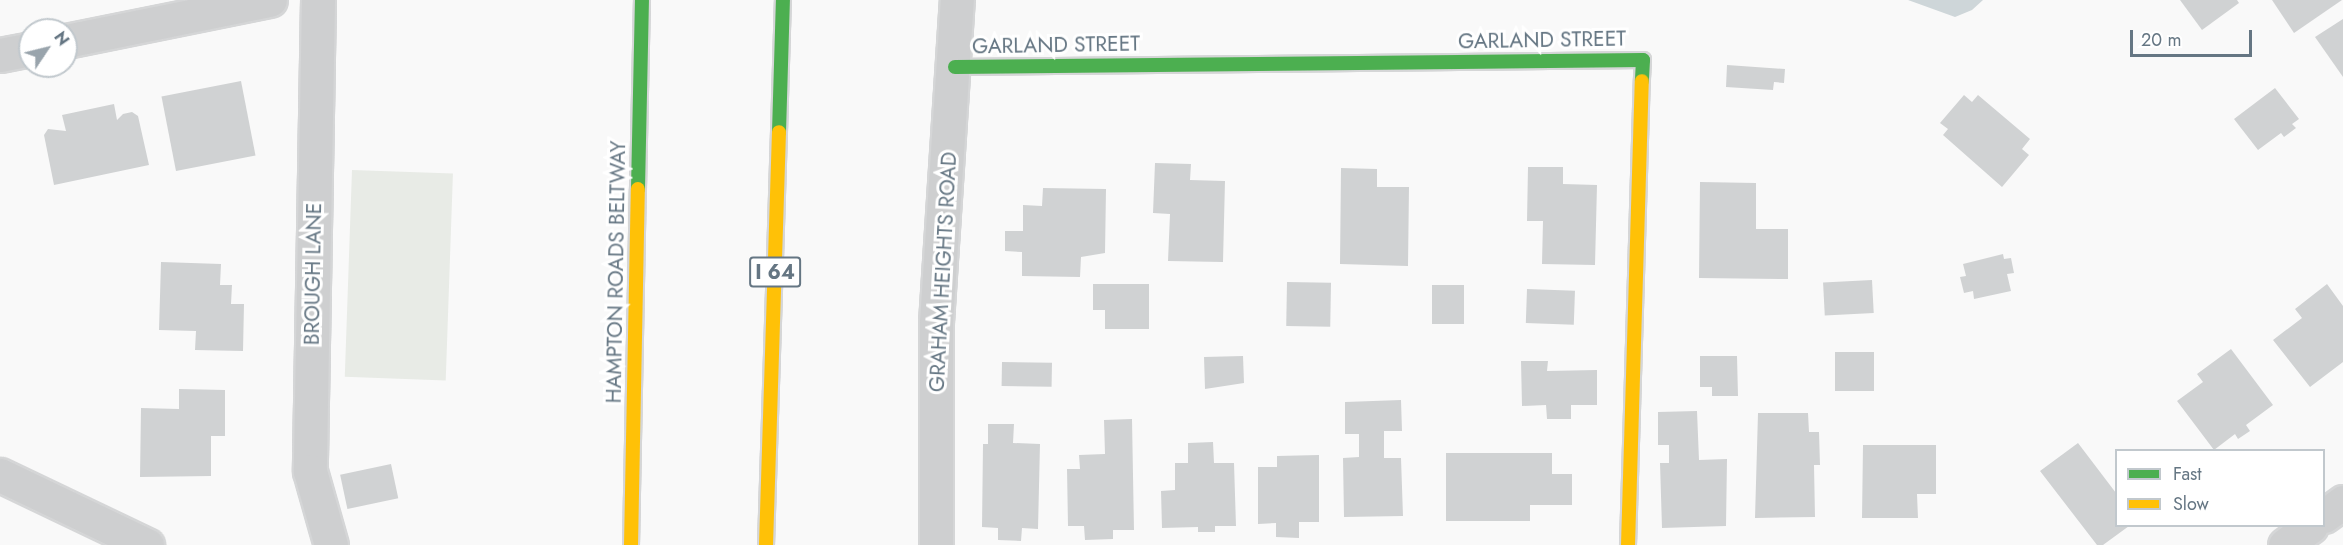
<!DOCTYPE html>
<style>
body{margin:0}
#map{position:relative;width:2343px;height:545px;overflow:hidden;background:#f9f9f9;font-family:Jost,sans-serif}
div>[style]{position:absolute}
.green>*{inset:0;background:#e8ebe6;transform-origin:0 0}
.water>*{inset:0;background:#ced6d9}
.building>*{inset:0;background:#d0d2d3;transform-origin:0 0}
.roads{filter:drop-shadow(2px 0 #d5d6d7) drop-shadow(-2px 0 #d5d6d7) drop-shadow(0 2px #d5d6d7) drop-shadow(0 -2px #d5d6d7)}
.street>*{height:33px;margin:-16.5px;padding:0 16.5px;transform-origin:16.5px;border-radius:16.5px;background:#cecfd0}
.fast>*{height:14px;margin:-7px;padding:0 7px;transform-origin:7px;border-radius:7px;background:#4caf50}
.slow>*{height:14px;margin:-7px;padding:0 7px;transform-origin:7px;border-radius:7px;background:#ffc107}
span{translate:-50% -50%;white-space:nowrap;text-align:center;line-height:1.15;-webkit-text-stroke:6px #fff;paint-order:stroke}
.shield-label span{padding:2px 4px;background:#fff;border:2px solid;border-radius:4px;-webkit-text-stroke-width:0}
.shield-label{font-size:20px;color:#657683;font-weight:700}
.street-label{font-size:21px;color:#657683}
.legend{position:absolute;left:2115px;top:449px;width:210px;height:78px;box-sizing:border-box;background:#fff;border:2px solid #c1c8cd;margin:0;padding:8px 10px;list-style:none;font-size:18px;color:#657683}
.legend li{display:flex;align-items:center;gap:12px;height:30px}
.legend b{width:30px;border:2px solid #c1c8cd}
.north{position:absolute;left:18px;top:18px;width:60px;height:60px;box-sizing:border-box;background:#fff;border:2px solid #c1c8cd;border-radius:50%;rotate:55deg;font-size:16px;font-weight:700;line-height:24px;text-align:center;color:#657683}
.north::after{content:'';display:block;margin:auto;width:21px;height:27px;background:#99a4ac;clip-path:polygon(50% 0,100% 100%,50% 72%,0 100%)}
.scale{position:absolute;left:2130px;top:30px;width:122px;height:27px;box-sizing:border-box;border:3px solid #657683;border-top:0;padding-left:8px;font-size:18px;line-height:21px;white-space:nowrap;color:#657683;-webkit-text-stroke:4px #fff;paint-order:stroke}
</style>
<div id="map">
<div class="green">
<i style="left:352px;top:170px;width:101px;height:207px;rotate:2deg"></i>
</div>
<div class="water">
<i style="clip-path:polygon(1908px 0,1983px 0,1972px 10px,1955px 17px)"></i>
</div>
<div class="building">
<i style="clip-path:polygon(2180px 0,2237px 0,2239px 3px,2202px 30px)"></i>
<i style="clip-path:polygon(2272px 0,2342px 0,2294px 33px)"></i>
<i style="clip-path:polygon(2343px 19px,2343px 77px,2315px 37px)"></i>
<i style="clip-path:polygon(1727px 65px,1785px 69px,1784px 83px,1774px 82px,1773px 90px,1726px 87px)"></i>
<i style="left:241px;top:81px;width:76px;height:81px;rotate:79deg"></i>
<i style="clip-path:polygon(2275px 88px,2299px 119px,2292px 124px,2296px 128px,2284px 137px,2281px 133px,2258px 150px,2234px 119px)"></i>
<i style="clip-path:polygon(1964px 95px,1972px 102px,1978px 95px,2030px 139px,2022px 149px,2029px 155px,2002px 187px,1943px 135px,1948px 129px,1940px 123px)"></i>
<i style="clip-path:polygon(114px 104px,117px 120px,123px 114px,132px 112px,138px 116px,149px 165px,54px 185px,44px 135px,48px 129px,66px 131px,62px 115px)"></i>
<i style="clip-path:polygon(1155px 163px,1191px 164px,1190px 180px,1225px 181px,1223px 262px,1168px 261px,1170px 214px,1153px 213px)"></i>
<i style="clip-path:polygon(1528px 167px,1563px 167px,1563px 184px,1597px 185px,1595px 265px,1542px 264px,1543px 221px,1527px 221px)"></i>
<i style="clip-path:polygon(1341px 168px,1377px 169px,1377px 187px,1409px 187px,1408px 266px,1340px 264px)"></i>
<i style="clip-path:polygon(1700px 182px,1756px 183px,1756px 229px,1788px 229px,1788px 279px,1699px 278px)"></i>
<i style="clip-path:polygon(1043px 188px,1106px 189px,1105px 253px,1081px 257px,1080px 277px,1022px 276px,1022px 252px,1005px 251px,1005px 231px,1023px 231px,1023px 205px,1042px 206px)"></i>
<i style="clip-path:polygon(2003px 254px,2004px 259px,2011px 258px,2014px 273px,2007px 274px,2011px 291px,1974px 299px,1973px 291px,1964px 293px,1960px 277px,1966px 276px,1963px 264px)"></i>
<i style="clip-path:polygon(161px 262px,221px 264px,220px 285px,232px 285px,231px 304px,244px 304px,243px 351px,195px 350px,196px 331px,159px 330px)"></i>
<i style="left:1872px;top:280px;width:33px;height:49px;rotate:87deg"></i>
<i style="left:1287px;top:282px;width:44px;height:44px;rotate:1deg"></i>
<i style="clip-path:polygon(1093px 284px,1149px 284px,1149px 329px,1105px 329px,1105px 310px,1093px 310px)"></i>
<i style="clip-path:polygon(2327px 284px,2343px 306px,2343px 362px,2310px 387px,2273px 340px,2302px 318px,2295px 309px)"></i>
<i style="left:1464px;top:285px;width:39px;height:32px;rotate:90deg"></i>
<i style="left:1527px;top:289px;width:48px;height:34px;rotate:2deg"></i>
<i style="clip-path:polygon(2231px 349px,2273px 405px,2246px 425px,2250px 431px,2238px 439px,2235px 434px,2214px 450px,2177px 401px,2203px 382px,2197px 374px)"></i>
<i style="left:1835px;top:352px;width:39px;height:39px"></i>
<i style="clip-path:polygon(1243px 356px,1244px 383px,1205px 389px,1204px 357px)"></i>
<i style="clip-path:polygon(1700px 356px,1737px 356px,1738px 396px,1712px 396px,1712px 387px,1700px 387px)"></i>
<i style="clip-path:polygon(1521px 361px,1548px 361px,1547px 371px,1597px 370px,1597px 405px,1571px 405px,1571px 419px,1547px 419px,1546px 405px,1522px 406px)"></i>
<i style="left:1002px;top:362px;width:50px;height:24px;rotate:1deg"></i>
<i style="clip-path:polygon(179px 389px,225px 390px,225px 436px,211px 436px,211px 476px,140px 477px,141px 408px,179px 409px)"></i>
<i style="clip-path:polygon(1401px 400px,1402px 431px,1384px 431px,1384px 458px,1401px 458px,1403px 516px,1344px 517px,1343px 458px,1359px 457px,1359px 434px,1345px 434px,1345px 402px)"></i>
<i style="clip-path:polygon(1697px 411px,1699px 460px,1727px 459px,1726px 526px,1662px 528px,1660px 463px,1669px 463px,1669px 445px,1658px 445px,1658px 412px)"></i>
<i style="clip-path:polygon(1758px 413px,1808px 413px,1809px 432px,1819px 432px,1820px 465px,1814px 465px,1815px 517px,1755px 518px)"></i>
<i style="clip-path:polygon(1132px 419px,1134px 530px,1113px 530px,1113px 539px,1085px 540px,1084px 526px,1068px 526px,1067px 469px,1080px 469px,1079px 455px,1105px 454px,1104px 420px)"></i>
<i style="clip-path:polygon(988px 424px,1014px 424px,1013px 443px,1040px 444px,1038px 529px,1022px 528px,1021px 541px,998px 540px,998px 528px,982px 527px,983px 444px,988px 444px)"></i>
<i style="clip-path:polygon(1213px 442px,1214px 463px,1234px 463px,1236px 526px,1215px 526px,1215px 532px,1198px 532px,1198px 527px,1162px 528px,1161px 491px,1175px 490px,1175px 463px,1188px 463px,1188px 443px)"></i>
<i style="clip-path:polygon(2078px 443px,2116px 493px,2116px 526px,2129px 526px,2103px 545px,2097px 545px,2040px 471px)"></i>
<i style="clip-path:polygon(1863px 445px,1936px 445px,1936px 494px,1917px 494px,1918px 518px,1862px 518px)"></i>
<i style="clip-path:polygon(1446px 453px,1552px 453px,1552px 474px,1572px 474px,1572px 505px,1530px 505px,1530px 521px,1446px 521px)"></i>
<i style="clip-path:polygon(1319px 455px,1319px 522px,1299px 522px,1299px 538px,1276px 537px,1276px 523px,1258px 524px,1258px 467px,1277px 467px,1277px 456px)"></i>
<i style="left:391px;top:464px;width:35px;height:52px;rotate:78deg"></i>
</div>
<div class="roads">
<div class="street">
<i style="left:318px;top:0;width:471px;rotate:91deg"></i>
<i style="left:310px;top:471px;width:77px;rotate:74.2deg"></i>
<i style="left:66px;top:41px;width:208px;rotate:-11.4deg"></i>
<i style="left:0;top:55px;width:31px;rotate:-11deg"></i>
<i style="left:0;top:475px;width:163px;rotate:25.5deg"></i>
<i style="left:2324px;top:516px;width:24px;rotate:-36deg"></i>
<i style="left:936px;top:545px;width:223px;rotate:-90deg"></i>
<i style="left:936px;top:322px;width:323px;rotate:-86.3deg"></i>
<i style="left:2285px;top:545px;width:32px;rotate:-36deg"></i>
</div>
<div class="fast">
<i style="left:955px;top:67px;width:688px;rotate:-0.58deg"></i>
<i style="left:1643px;top:60px;width:21px;rotate:93deg"></i>
<i style="left:779px;top:132px;width:132px;rotate:-88.3deg"></i>
<i style="left:638px;top:189px;width:189px;rotate:-88.8deg"></i>
</div>
<div class="slow">
<i style="left:631px;top:545px;width:356px;rotate:-88.9deg"></i>
<i style="left:766px;top:545px;width:413px;rotate:-88.2deg"></i>
<i style="left:1628px;top:545px;width:464px;rotate:-88.3deg"></i>
</div>
</div>
<div class="shield-label">
<span style="left:775px;top:272px">I 64</span>
</div>
<div class="street-label">
<span style="left:1542px;top:40px;rotate:-1deg">GARLAND STREET</span>
<span style="left:1056px;top:45px;rotate:-1deg">GARLAND STREET</span>
<span style="left:616px;top:272px;rotate:-89deg">HAMPTON ROADS BELTWAY</span>
<span style="left:943px;top:272px;rotate:-87deg">GRAHAM HEIGHTS ROAD</span>
<span style="left:313px;top:274px;rotate:-89deg">BROUGH LANE</span>
</div>
<ul class="legend">
<li><b style="height:8px;background:#4caf50"></b>Fast</li>
<li><b style="height:8px;background:#ffc107"></b>Slow</li>
</ul>
<div class="north">N</div>
<div class="scale">20 m</div>
</div>
